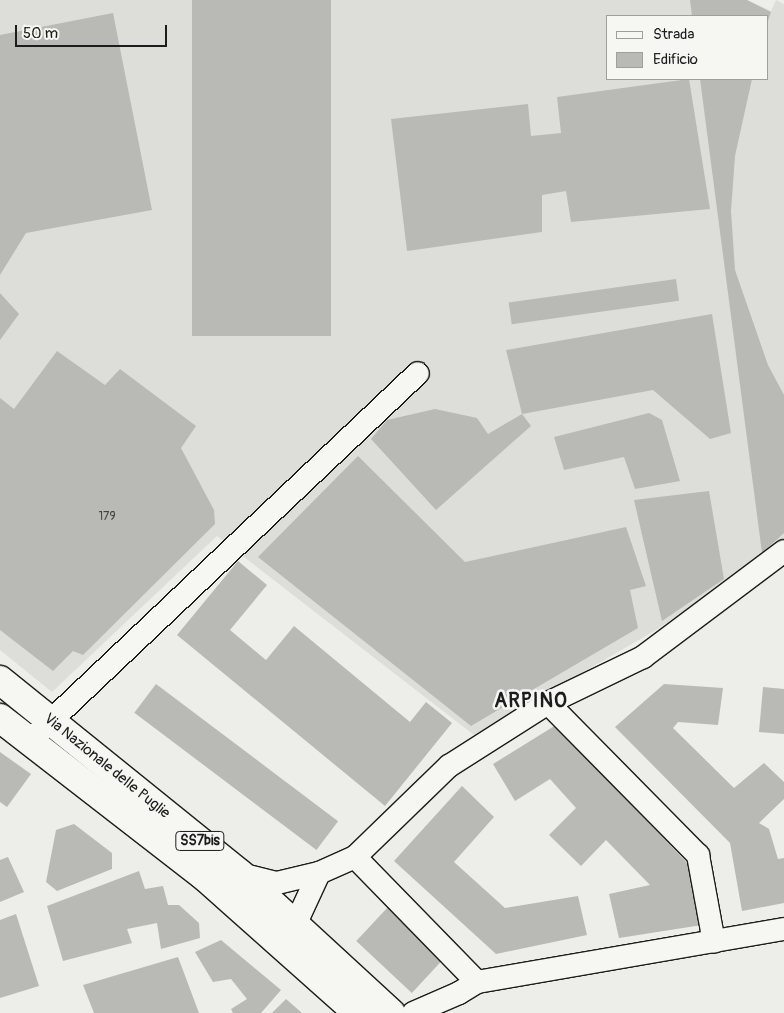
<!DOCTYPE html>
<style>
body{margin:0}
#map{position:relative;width:784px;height:1013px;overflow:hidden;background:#edede9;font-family:Pangolin,sans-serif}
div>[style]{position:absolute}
.built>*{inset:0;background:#ddddda}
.building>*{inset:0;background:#b9b9b6;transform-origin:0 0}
.roads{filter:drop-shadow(1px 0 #1c1c1c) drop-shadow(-1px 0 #1c1c1c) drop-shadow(0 1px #1c1c1c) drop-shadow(0 -1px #1c1c1c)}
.minor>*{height:22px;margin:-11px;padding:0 11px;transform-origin:11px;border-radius:11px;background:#f6f6f2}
.primary>*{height:28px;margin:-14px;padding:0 14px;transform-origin:14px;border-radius:14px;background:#f6f6f2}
span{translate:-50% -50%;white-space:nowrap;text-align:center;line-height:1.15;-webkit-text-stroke:5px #f6f6f2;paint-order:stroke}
.number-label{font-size:12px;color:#434342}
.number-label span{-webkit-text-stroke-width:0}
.shield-label span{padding:1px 4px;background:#f6f6f2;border:1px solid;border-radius:4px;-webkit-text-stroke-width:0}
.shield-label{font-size:14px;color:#1c1c1c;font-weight:700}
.street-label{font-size:15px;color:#1c1c1c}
.district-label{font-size:20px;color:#1c1c1c;font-weight:700;letter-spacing:1px}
.legend{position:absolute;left:606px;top:15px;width:162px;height:65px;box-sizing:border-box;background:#f6f6f2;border:1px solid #9f9f9c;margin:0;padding:6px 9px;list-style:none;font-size:15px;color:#1c1c1c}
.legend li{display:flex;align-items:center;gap:10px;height:25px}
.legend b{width:25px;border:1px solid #9f9f9c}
.scale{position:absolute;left:15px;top:25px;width:152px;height:22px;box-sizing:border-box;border:2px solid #1c1c1c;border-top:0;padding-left:6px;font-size:15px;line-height:18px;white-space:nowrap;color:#1c1c1c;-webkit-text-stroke:4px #f6f6f2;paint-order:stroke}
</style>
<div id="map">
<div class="built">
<i style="clip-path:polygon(evenodd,0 0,747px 0,771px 11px,776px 0,784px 4px,784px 540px,762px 559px,656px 630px,474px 735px,217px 536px,52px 692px,0 650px,0 0,608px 16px,768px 16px,768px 79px,608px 79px,608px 16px)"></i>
</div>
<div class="building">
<i style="left:192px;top:0;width:139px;height:336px"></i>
<i style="clip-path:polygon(690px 0,747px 0,771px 12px,768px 21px,768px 16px,692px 16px)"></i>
<i style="clip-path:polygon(113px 13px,152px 210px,26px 233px,0 275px,0 35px)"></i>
<i style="clip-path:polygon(689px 79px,710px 209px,571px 222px,566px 191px,542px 195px,542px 232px,407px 251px,391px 119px,528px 104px,531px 136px,561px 133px,557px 97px)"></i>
<i style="clip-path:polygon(700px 79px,752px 79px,735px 156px,731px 211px,735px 270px,768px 365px,784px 395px,784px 533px,762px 553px)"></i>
<i style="left:676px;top:279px;width:22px;height:169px;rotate:82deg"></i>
<i style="clip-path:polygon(0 293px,19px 314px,0 340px)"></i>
<i style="clip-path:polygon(712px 314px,731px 433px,710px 439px,653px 390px,522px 414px,506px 350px)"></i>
<i style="clip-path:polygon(57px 351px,105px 385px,120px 369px,196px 426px,181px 448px,214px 510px,215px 524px,83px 655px,73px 651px,53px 671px,0 630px,0 398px,14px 409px)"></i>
<i style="clip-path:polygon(435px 409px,477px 418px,488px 434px,522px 414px,531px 426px,436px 510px,371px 439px,387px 420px)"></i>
<i style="clip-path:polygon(649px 413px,662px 420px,680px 481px,635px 489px,624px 457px,564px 470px,554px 437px)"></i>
<i style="clip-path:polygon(358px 456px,465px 562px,626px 527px,646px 586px,630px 590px,638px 628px,471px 726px,258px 557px)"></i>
<i style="clip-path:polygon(709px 491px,724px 579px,662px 621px,634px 500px)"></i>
<i style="clip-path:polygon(238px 561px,267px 585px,230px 630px,266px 660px,294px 626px,410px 722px,426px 702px,452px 723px,385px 806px,177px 635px)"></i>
<i style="left:156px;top:684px;width:228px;height:36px;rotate:37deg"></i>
<i style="clip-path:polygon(664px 684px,723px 688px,718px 725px,678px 722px,673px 728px,734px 788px,764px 763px,784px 782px,784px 799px,759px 823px,769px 829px,778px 859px,784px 858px,784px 903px,742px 911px,730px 843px,615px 727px)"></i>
<i style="clip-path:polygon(763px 687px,784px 689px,784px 734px,759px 732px)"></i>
<i style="clip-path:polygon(556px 725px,690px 866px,702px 925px,619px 938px,609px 894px,650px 885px,606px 840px,581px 866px,549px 835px,576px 808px,550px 779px,515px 801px,493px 764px)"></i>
<i style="clip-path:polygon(0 752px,31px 774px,7px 807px,0 802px)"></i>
<i style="clip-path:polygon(462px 786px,494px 817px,454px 862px,505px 908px,578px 896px,587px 935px,496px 954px,394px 861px)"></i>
<i style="clip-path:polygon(74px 824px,112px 853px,112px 869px,57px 891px,46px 882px,56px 830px)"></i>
<i style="clip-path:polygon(8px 857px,24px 892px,0 902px,0 860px)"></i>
<i style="clip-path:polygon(139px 871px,145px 889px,163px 886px,168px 905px,179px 905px,199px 923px,200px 938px,161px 949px,157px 923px,127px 929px,132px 943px,63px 961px,47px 906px)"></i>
<i style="left:389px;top:906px;width:76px;height:48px;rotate:43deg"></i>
<i style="clip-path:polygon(16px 914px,39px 986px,0 998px,0 920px)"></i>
<i style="clip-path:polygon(221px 940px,281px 990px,261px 1013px,233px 1013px,231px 1009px,247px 999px,231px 979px,213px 982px,195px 952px)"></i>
<i style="clip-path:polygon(178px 957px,199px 1013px,94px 1013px,83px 985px)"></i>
<i style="clip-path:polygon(286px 999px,302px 1013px,272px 1013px)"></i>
</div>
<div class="roads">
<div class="minor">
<i style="left:548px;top:703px;width:214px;rotate:45.4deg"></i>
<i style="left:698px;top:855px;width:88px;rotate:79.6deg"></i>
<i style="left:38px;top:733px;width:523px;rotate:-43.45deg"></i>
<i style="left:355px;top:857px;width:175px;rotate:45.7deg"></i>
<i style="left:240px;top:874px;width:38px;rotate:14deg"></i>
<i style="left:277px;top:883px;width:43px;rotate:-13.4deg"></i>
<i style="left:319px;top:873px;width:39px;rotate:-24deg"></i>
<i style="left:355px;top:857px;width:131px;rotate:-44.1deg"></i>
<i style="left:449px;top:766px;width:117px;rotate:-32.5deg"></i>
<i style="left:548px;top:703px;width:106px;rotate:-25.8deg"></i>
<i style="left:643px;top:657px;width:176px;rotate:-36.9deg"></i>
<i style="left:280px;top:933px;width:19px;rotate:-32deg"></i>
<i style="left:296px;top:923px;width:55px;rotate:-65.3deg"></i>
<i style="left:413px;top:1013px;width:50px;rotate:-23.5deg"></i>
<i style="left:459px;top:993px;width:21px;rotate:-31deg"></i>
<i style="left:477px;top:982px;width:312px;rotate:-9.8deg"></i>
</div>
<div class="primary">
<i style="left:0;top:680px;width:309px;rotate:38.9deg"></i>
<i style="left:240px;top:874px;width:205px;rotate:42.6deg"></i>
<i style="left:0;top:718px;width:258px;rotate:37.8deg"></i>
<i style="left:204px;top:876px;width:206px;rotate:41.7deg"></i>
</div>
</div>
<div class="number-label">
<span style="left:107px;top:517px">179</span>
</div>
<div class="shield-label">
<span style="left:200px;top:841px">SS7bis</span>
</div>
<div class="street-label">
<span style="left:107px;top:766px;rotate:39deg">Via Nazionale delle Puglie</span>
</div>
<div class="district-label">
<span style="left:531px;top:700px">ARPINO</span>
</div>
<ul class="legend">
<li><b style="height:6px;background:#f6f6f2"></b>Strada</li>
<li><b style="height:14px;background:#b9b9b6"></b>Edificio</li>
</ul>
<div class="scale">50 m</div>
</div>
